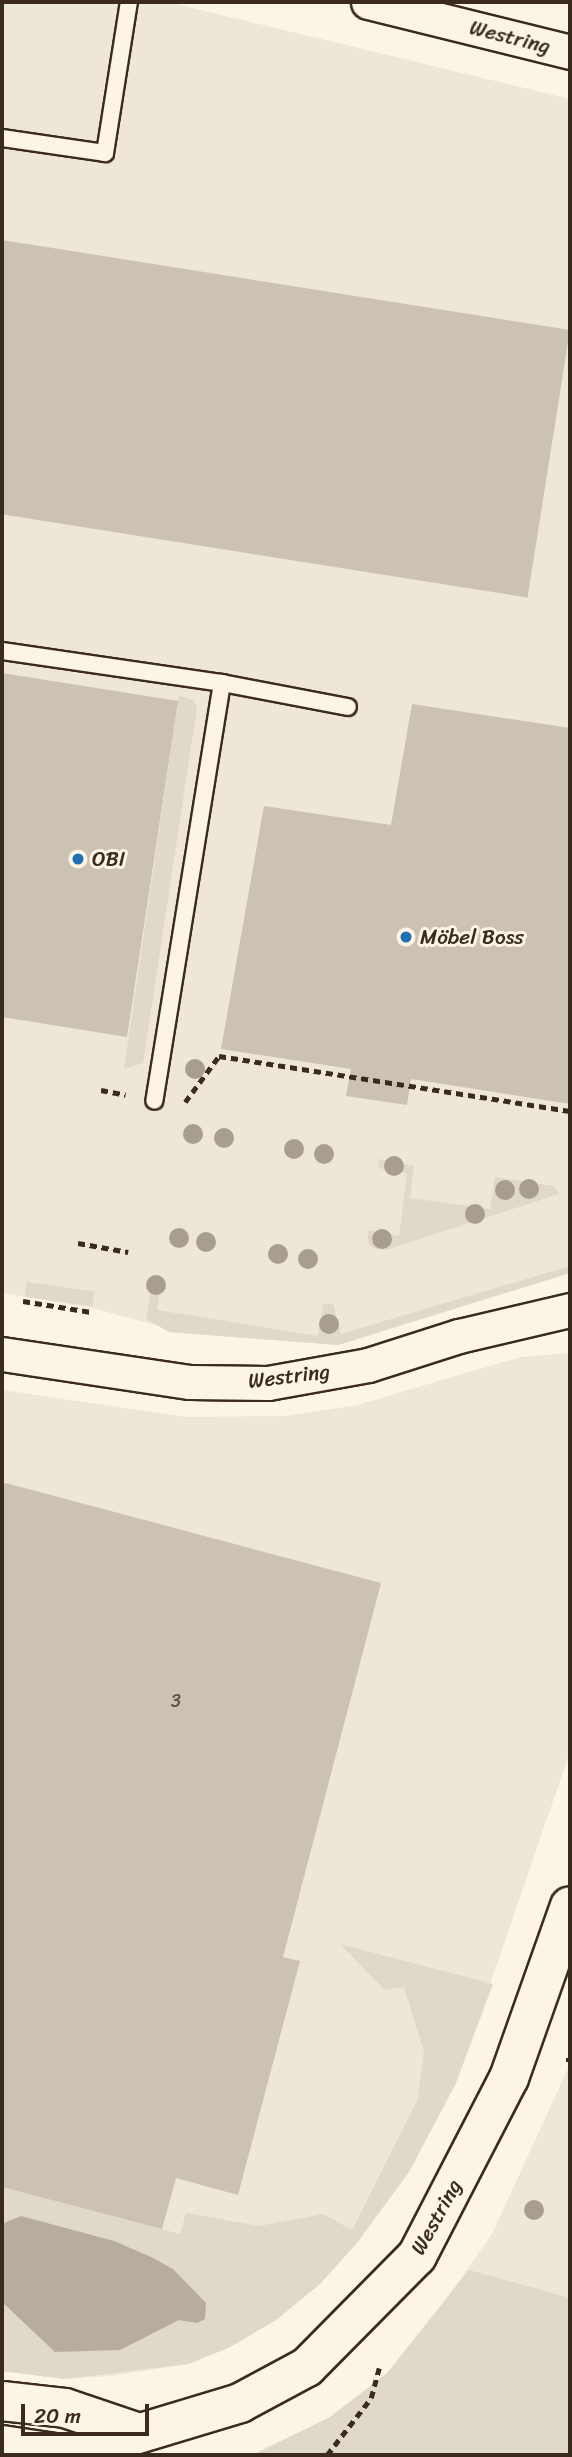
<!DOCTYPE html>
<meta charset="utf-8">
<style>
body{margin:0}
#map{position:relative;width:572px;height:2457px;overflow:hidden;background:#fcf5e5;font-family:Sriracha,sans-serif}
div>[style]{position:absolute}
.built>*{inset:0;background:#eee6d6}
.green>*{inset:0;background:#e0d8c8;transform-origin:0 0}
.water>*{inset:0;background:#b7ad9e}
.building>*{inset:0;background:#ccc2b3;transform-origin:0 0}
.path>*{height:4.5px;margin-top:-2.25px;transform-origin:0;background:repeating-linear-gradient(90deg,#3b2a1e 0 7px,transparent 0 12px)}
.roads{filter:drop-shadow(2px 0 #3b2a1e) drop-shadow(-2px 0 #3b2a1e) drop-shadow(0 2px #3b2a1e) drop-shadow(0 -2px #3b2a1e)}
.service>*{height:16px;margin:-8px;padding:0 8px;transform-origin:8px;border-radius:8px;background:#fcf5e5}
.minor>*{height:33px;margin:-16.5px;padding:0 16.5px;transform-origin:16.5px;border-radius:16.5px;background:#fcf5e5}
.secondary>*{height:38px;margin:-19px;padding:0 19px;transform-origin:19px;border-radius:19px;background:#fcf5e5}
.trees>*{width:20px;height:20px;margin:-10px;border-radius:50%;background:#a89e8f}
.dots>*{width:19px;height:19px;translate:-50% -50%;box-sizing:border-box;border:4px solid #fcf5e5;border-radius:50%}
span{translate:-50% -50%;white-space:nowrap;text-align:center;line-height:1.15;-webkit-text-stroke:6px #fcf5e5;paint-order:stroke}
.number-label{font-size:18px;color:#5f5043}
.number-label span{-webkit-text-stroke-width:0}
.street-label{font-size:21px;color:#3b2a1e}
.poi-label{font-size:21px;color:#3b2a1e}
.left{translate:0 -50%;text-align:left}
.frame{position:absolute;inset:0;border:4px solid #3b2a1e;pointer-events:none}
.scale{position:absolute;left:21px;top:2404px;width:128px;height:32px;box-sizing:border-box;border:4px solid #3b2a1e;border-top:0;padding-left:9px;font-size:21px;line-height:24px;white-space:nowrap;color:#3b2a1e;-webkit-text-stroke:5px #fcf5e5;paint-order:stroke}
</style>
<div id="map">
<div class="built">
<i style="clip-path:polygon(2px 2px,168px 2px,570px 99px,570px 1273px,338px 1345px,169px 1332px,167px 1328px,92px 1308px,2px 1293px)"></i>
<i style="clip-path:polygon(570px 1353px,570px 1752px,456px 2083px,409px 2172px,320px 2284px,276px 2320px,228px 2348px,188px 2364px,110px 2376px,65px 2379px,2px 2371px,2px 1390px,186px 1417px,287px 1416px,357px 1405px,520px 1357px)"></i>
<i style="clip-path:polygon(570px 2064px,570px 2455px,336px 2455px,492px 2234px)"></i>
</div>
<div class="green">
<i style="clip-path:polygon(179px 695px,194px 701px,197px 708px,143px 1063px,124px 1069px)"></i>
<i style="clip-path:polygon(379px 1159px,414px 1166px,410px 1198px,490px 1209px,495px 1177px,554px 1186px,559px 1194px,386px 1250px,375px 1249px,369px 1245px,367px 1230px,399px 1236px,407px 1173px,378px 1168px)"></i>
<i style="clip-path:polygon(570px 1266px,570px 1273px,338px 1345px,169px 1332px,146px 1319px,153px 1278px,162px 1279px,157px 1310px,318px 1336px,323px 1304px,333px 1304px,341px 1334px)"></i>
<i style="left:27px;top:1282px;width:68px;height:15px;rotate:8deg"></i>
<i style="clip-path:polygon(340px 1944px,493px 1984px,456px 2083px,409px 2172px,357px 2243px,320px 2284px,276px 2320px,228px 2348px,188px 2364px,65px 2379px,2px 2371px,2px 2187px,180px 2234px,186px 2213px,259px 2226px,323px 2214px,352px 2230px,417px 2101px,424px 2052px,404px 1987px,385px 1990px)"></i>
<i style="clip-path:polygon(469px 2270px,570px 2298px,570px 2455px,252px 2455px,330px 2417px,387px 2373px)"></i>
</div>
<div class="water">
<i style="clip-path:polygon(21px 2216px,114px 2241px,151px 2257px,173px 2269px,206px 2303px,205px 2319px,197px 2323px,179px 2320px,120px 2350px,55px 2352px,2px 2302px,2px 2224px)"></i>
</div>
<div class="building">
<i style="left:2px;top:240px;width:575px;height:271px;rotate:9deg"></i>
<i style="clip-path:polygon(2px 673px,178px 701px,127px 1037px,2px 1017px)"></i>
<i style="clip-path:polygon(412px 704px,570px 728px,570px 1104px,411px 1079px,407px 1105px,346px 1096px,351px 1069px,221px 1049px,264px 806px,391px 825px)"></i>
<i style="clip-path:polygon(2px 1482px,381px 1583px,283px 1957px,300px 1961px,238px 2195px,176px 2178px,162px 2229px,2px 2187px)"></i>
</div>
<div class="path">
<i style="left:101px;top:1090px;width:25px;rotate:11deg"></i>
<i style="left:185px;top:1102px;width:57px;rotate:-53.5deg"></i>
<i style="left:219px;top:1056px;width:355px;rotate:8.9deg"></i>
<i style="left:78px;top:1243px;width:51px;rotate:10.2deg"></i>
<i style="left:23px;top:1301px;width:69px;rotate:9.2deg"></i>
<i style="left:566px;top:2060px;width:4px"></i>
<i style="left:327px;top:2455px;width:72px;rotate:-52.3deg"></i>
<i style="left:371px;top:2398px;width:31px;rotate:-75deg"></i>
</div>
<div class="roads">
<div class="service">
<i style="left:2px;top:138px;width:104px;rotate:8.3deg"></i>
<i style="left:105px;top:153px;width:153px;rotate:-81deg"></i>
<i style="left:2px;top:651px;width:222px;rotate:8.3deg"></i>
<i style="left:222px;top:683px;width:423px;rotate:99.2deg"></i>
<i style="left:222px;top:683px;width:128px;rotate:10.8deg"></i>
</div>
<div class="minor">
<i style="left:368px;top:2px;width:208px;rotate:13.9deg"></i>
<i style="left:2px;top:1354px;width:190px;rotate:8.5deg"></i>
<i style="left:190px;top:1382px;width:78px;rotate:0.7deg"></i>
<i style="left:268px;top:1383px;width:102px;rotate:-10.2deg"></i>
<i style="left:368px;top:1365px;width:96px;rotate:-17.7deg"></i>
<i style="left:459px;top:1336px;width:114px;rotate:-13.2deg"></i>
</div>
<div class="secondary">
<i style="left:2px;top:2401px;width:63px;rotate:6.3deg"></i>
<i style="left:65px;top:2408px;width:78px;rotate:18.7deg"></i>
<i style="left:2px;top:2445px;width:67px;rotate:8.6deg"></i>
<i style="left:68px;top:2455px;width:180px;rotate:-16.8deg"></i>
<i style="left:240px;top:2403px;width:76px;rotate:-28.2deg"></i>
<i style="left:307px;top:2367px;width:156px;rotate:-45.3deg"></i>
<i style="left:417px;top:2256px;width:200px;rotate:-62.7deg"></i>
<i style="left:509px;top:2078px;width:182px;rotate:-70.5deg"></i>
</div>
</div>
<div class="trees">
<i style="left:195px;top:1069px"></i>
<i style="left:193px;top:1134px"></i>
<i style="left:224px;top:1138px"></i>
<i style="left:294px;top:1149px"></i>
<i style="left:324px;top:1154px"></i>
<i style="left:394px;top:1166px"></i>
<i style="left:529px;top:1189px"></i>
<i style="left:505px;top:1190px"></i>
<i style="left:475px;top:1214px"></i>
<i style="left:179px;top:1238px"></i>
<i style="left:382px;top:1239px"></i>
<i style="left:206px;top:1242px"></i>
<i style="left:278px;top:1254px"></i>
<i style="left:308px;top:1259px"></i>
<i style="left:156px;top:1285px"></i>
<i style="left:329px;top:1324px"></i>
<i style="left:534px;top:2210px"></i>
</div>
<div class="dots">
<i style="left:78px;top:859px;background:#1f6fb2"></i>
<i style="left:406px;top:937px;background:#1f6fb2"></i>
</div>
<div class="number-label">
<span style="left:176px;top:1701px">3</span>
</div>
<div class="street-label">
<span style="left:510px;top:37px;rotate:14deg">Westring</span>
<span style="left:289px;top:1376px;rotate:-7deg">Westring</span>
<span style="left:436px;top:2217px;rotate:-61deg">Westring</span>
</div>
<div class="poi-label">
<span class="left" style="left:92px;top:859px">OBI</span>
<span class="left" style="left:420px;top:937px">Möbel Boss</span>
</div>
<div class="frame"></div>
<div class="scale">20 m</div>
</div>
